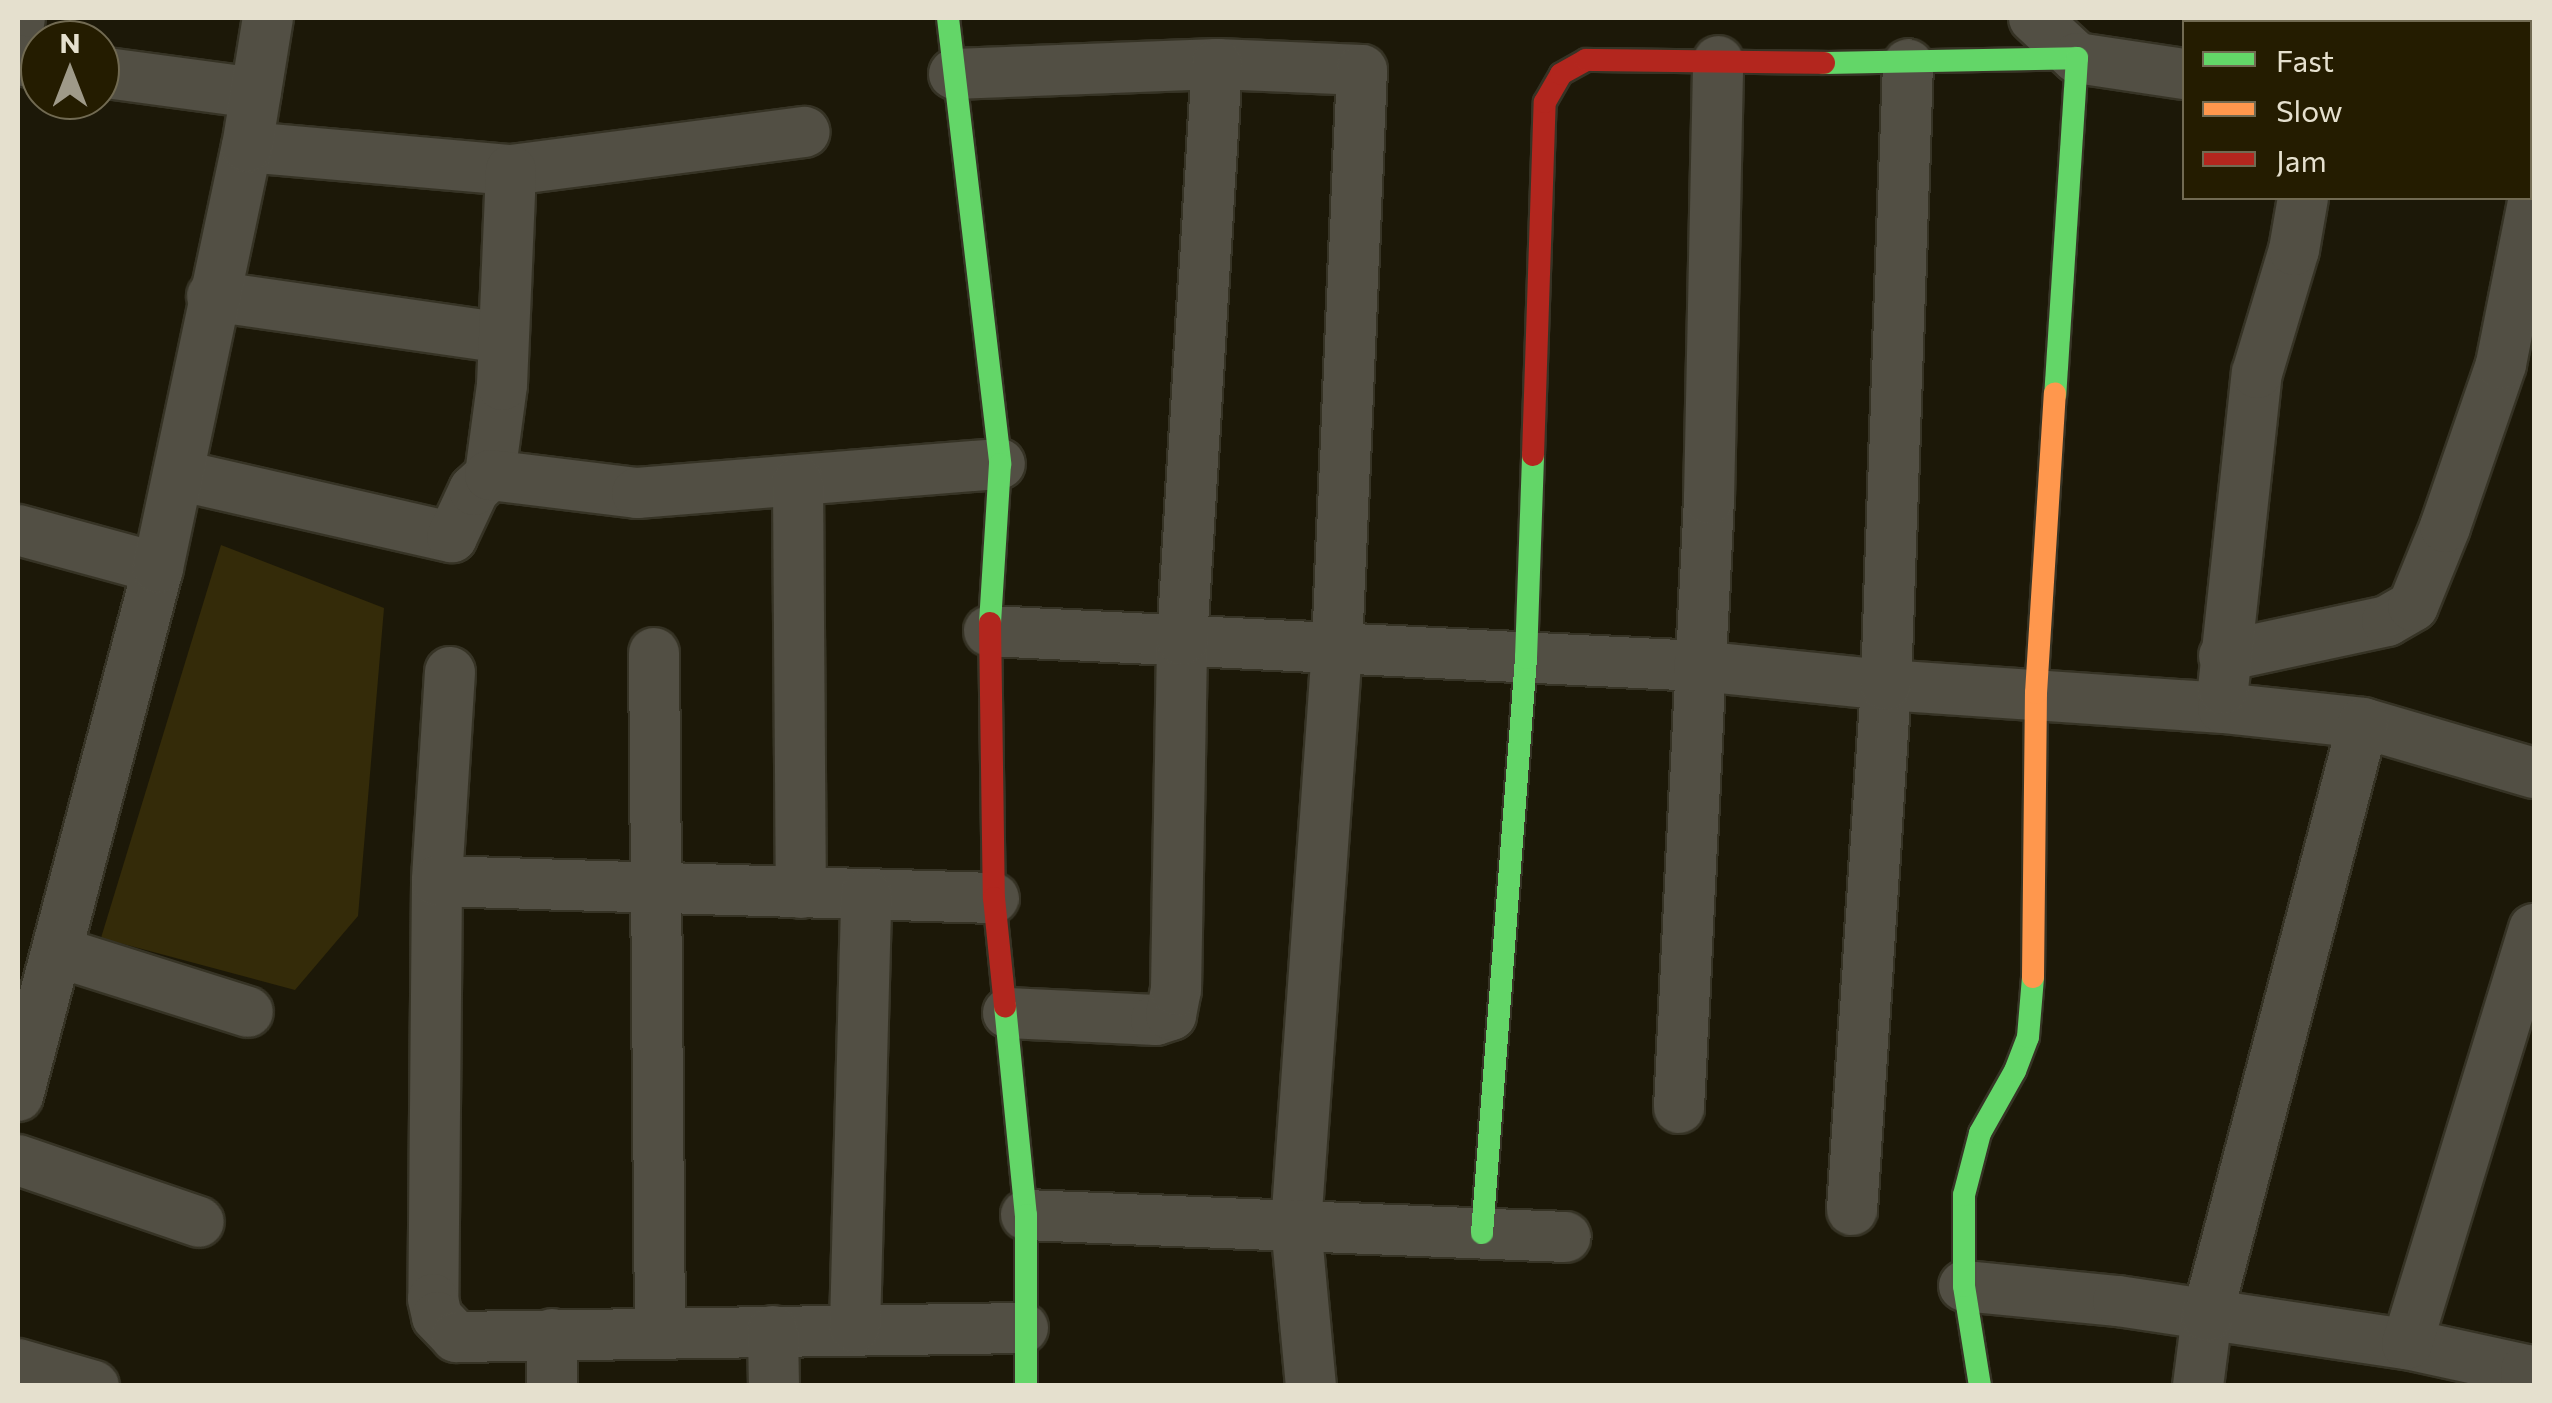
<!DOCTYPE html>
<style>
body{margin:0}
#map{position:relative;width:2552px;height:1403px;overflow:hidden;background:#1c1808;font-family:Commissioner,sans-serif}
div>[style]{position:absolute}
.green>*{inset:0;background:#342b09}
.roads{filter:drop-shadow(2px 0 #363325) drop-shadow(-2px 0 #363325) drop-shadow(0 2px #363325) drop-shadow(0 -2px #363325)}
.street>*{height:50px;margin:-25px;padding:0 25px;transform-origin:25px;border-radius:25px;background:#524f44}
.fast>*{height:22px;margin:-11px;padding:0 11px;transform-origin:11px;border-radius:11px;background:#63d668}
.slow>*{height:22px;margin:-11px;padding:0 11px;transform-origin:11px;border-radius:11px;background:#ff974d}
.jam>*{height:22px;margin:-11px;padding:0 11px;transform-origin:11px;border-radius:11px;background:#b3261e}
span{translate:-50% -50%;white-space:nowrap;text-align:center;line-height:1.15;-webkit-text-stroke:8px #241c00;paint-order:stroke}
.frame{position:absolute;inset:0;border:20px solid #e5e0ce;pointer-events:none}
.legend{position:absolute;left:2182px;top:20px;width:350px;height:180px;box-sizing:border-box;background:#241c00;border:2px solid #716a52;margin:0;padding:12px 18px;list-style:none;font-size:30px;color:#e5e0ce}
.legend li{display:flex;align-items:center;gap:20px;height:50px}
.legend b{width:50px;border:2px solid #716a52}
.north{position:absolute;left:20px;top:20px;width:100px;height:100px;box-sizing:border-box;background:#241c00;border:2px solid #716a52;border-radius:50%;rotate:0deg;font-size:28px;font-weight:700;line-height:40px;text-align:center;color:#e5e0ce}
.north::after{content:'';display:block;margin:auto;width:35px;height:45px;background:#9f9a89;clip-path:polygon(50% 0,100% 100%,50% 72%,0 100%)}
</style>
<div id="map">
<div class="green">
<i style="clip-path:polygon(221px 545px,384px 608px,358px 916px,295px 990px,101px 938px)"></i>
</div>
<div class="roads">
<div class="street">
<i style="left:2034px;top:18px;width:59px;rotate:42.9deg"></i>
<i style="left:2077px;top:58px;width:108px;rotate:8.5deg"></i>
<i style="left:2333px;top:22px;width:4px;rotate:-76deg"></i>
<i style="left:18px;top:29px;width:11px;rotate:-80deg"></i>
<i style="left:18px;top:60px;width:22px;rotate:10deg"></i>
<i style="left:100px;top:72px;width:157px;rotate:7.7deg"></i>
<i style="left:954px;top:74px;width:263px;rotate:-2.2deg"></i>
<i style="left:1217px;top:64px;width:145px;rotate:2.4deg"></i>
<i style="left:1362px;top:70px;width:579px;rotate:92.48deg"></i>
<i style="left:1337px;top:648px;width:578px;rotate:94.06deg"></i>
<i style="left:1296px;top:1225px;width:162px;rotate:84.7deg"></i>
<i style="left:2530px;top:126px;width:4px;rotate:14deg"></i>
<i style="left:247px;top:147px;width:265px;rotate:5deg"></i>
<i style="left:511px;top:170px;width:296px;rotate:-7.4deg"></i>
<i style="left:212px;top:296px;width:293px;rotate:8.2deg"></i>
<i style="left:178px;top:475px;width:281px;rotate:12.8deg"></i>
<i style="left:452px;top:537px;width:52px;rotate:-64.9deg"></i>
<i style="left:474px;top:490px;width:22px;rotate:-43deg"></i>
<i style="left:490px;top:475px;width:91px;rotate:-82.4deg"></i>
<i style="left:502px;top:385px;width:215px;rotate:-87.6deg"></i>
<i style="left:490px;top:475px;width:148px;rotate:7deg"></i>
<i style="left:637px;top:493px;width:364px;rotate:-4.6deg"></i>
<i style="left:798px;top:482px;width:411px;rotate:89.6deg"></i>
<i style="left:18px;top:530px;width:145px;rotate:15.2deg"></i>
<i style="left:989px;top:631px;width:711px;rotate:2.82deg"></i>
<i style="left:1699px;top:666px;width:188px;rotate:5.8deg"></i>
<i style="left:1886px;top:685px;width:338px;rotate:3.9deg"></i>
<i style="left:2223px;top:708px;width:141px;rotate:6.1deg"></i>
<i style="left:2363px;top:723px;width:178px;rotate:16.3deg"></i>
<i style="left:654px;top:653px;width:679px;rotate:89.49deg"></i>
<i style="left:2224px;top:656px;width:167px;rotate:-12.1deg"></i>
<i style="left:2387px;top:621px;width:30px;rotate:-30deg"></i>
<i style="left:2413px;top:606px;width:85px;rotate:-67.9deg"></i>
<i style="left:2445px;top:527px;width:172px;rotate:-71deg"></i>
<i style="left:2501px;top:364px;width:170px;rotate:-78.8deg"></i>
<i style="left:450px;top:672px;width:209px;rotate:93.6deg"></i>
<i style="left:437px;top:881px;width:418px;rotate:90.5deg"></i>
<i style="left:433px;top:1299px;width:18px;rotate:77deg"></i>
<i style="left:437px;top:1317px;width:28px;rotate:46deg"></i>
<i style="left:456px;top:1337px;width:567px;rotate:-0.91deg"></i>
<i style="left:2223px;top:689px;width:318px;rotate:-83.9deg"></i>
<i style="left:2257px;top:373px;width:128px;rotate:-73.3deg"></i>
<i style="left:2294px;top:250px;width:53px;rotate:-80.2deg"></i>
<i style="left:437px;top:881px;width:557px;rotate:1.75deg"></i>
<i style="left:58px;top:952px;width:199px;rotate:17.5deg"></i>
<i style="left:1008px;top:1013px;width:148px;rotate:2.7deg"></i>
<i style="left:1156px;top:1020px;width:16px;rotate:-18deg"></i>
<i style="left:1171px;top:1015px;width:25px;rotate:-79deg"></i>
<i style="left:1176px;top:990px;width:350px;rotate:-89deg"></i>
<i style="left:1182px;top:640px;width:577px;rotate:-86.52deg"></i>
<i style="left:18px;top:1096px;width:546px;rotate:-75.15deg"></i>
<i style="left:158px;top:568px;width:430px;rotate:-78.1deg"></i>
<i style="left:247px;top:147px;width:131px;rotate:-80.8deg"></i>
<i style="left:1679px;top:1108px;width:610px;rotate:-87.18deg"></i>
<i style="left:1709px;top:499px;width:438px;rotate:-88.8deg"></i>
<i style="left:18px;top:1160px;width:191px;rotate:18.9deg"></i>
<i style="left:1852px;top:1210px;width:526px;rotate:-86.29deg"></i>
<i style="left:1886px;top:685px;width:621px;rotate:-87.97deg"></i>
<i style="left:1026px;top:1215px;width:540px;rotate:2.33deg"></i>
<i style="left:1964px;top:1286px;width:155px;rotate:5.6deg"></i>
<i style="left:2118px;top:1301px;width:292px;rotate:8.5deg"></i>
<i style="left:2407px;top:1344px;width:122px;rotate:12.3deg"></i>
<i style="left:2526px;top:1370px;width:16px;rotate:86deg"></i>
<i style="left:855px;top:1327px;width:432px;rotate:-88.5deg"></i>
<i style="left:773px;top:1331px;width:55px;rotate:89deg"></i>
<i style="left:2407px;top:1344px;width:434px;rotate:-73deg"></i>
<i style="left:18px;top:1364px;width:79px;rotate:16.1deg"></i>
<i style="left:552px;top:1386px;width:52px;rotate:-90deg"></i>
<i style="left:2198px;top:1386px;width:71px;rotate:-82.7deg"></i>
<i style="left:2207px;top:1316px;width:613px;rotate:-75.26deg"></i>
</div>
<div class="fast">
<i style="left:948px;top:18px;width:449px;rotate:83.3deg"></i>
<i style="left:1000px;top:464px;width:159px;rotate:93.6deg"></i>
<i style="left:1824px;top:63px;width:253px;rotate:-1.1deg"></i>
<i style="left:2077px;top:58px;width:337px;rotate:93.7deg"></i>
<i style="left:1005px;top:1006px;width:210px;rotate:84.3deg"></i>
<i style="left:1026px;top:1215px;width:171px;rotate:90deg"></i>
<i style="left:1482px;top:1233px;width:577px;rotate:-85.62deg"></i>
<i style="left:1526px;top:658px;width:203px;rotate:-88deg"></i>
<i style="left:1980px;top:1386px;width:101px;rotate:-99.1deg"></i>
<i style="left:1964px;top:1286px;width:91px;rotate:-90deg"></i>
<i style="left:1964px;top:1195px;width:64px;rotate:-75.5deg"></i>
<i style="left:1980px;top:1133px;width:71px;rotate:-60.6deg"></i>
<i style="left:2015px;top:1071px;width:36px;rotate:-69deg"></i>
<i style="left:2028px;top:1037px;width:60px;rotate:-85.2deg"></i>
</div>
<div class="slow">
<i style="left:2033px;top:977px;width:284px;rotate:-89.4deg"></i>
<i style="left:2036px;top:693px;width:300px;rotate:-86.4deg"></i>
</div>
<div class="jam">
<i style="left:1533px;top:455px;width:353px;rotate:-88.1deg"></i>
<i style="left:1545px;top:102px;width:32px;rotate:-60deg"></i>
<i style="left:1561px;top:74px;width:29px;rotate:-29deg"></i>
<i style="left:1586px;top:60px;width:238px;rotate:0.7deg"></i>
<i style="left:990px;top:623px;width:275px;rotate:89.2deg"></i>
<i style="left:994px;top:898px;width:109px;rotate:84.2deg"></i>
</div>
</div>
<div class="frame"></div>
<ul class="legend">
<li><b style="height:12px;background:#63d668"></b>Fast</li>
<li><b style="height:12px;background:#ff974d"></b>Slow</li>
<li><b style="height:12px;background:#b3261e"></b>Jam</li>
</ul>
<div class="north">N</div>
</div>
